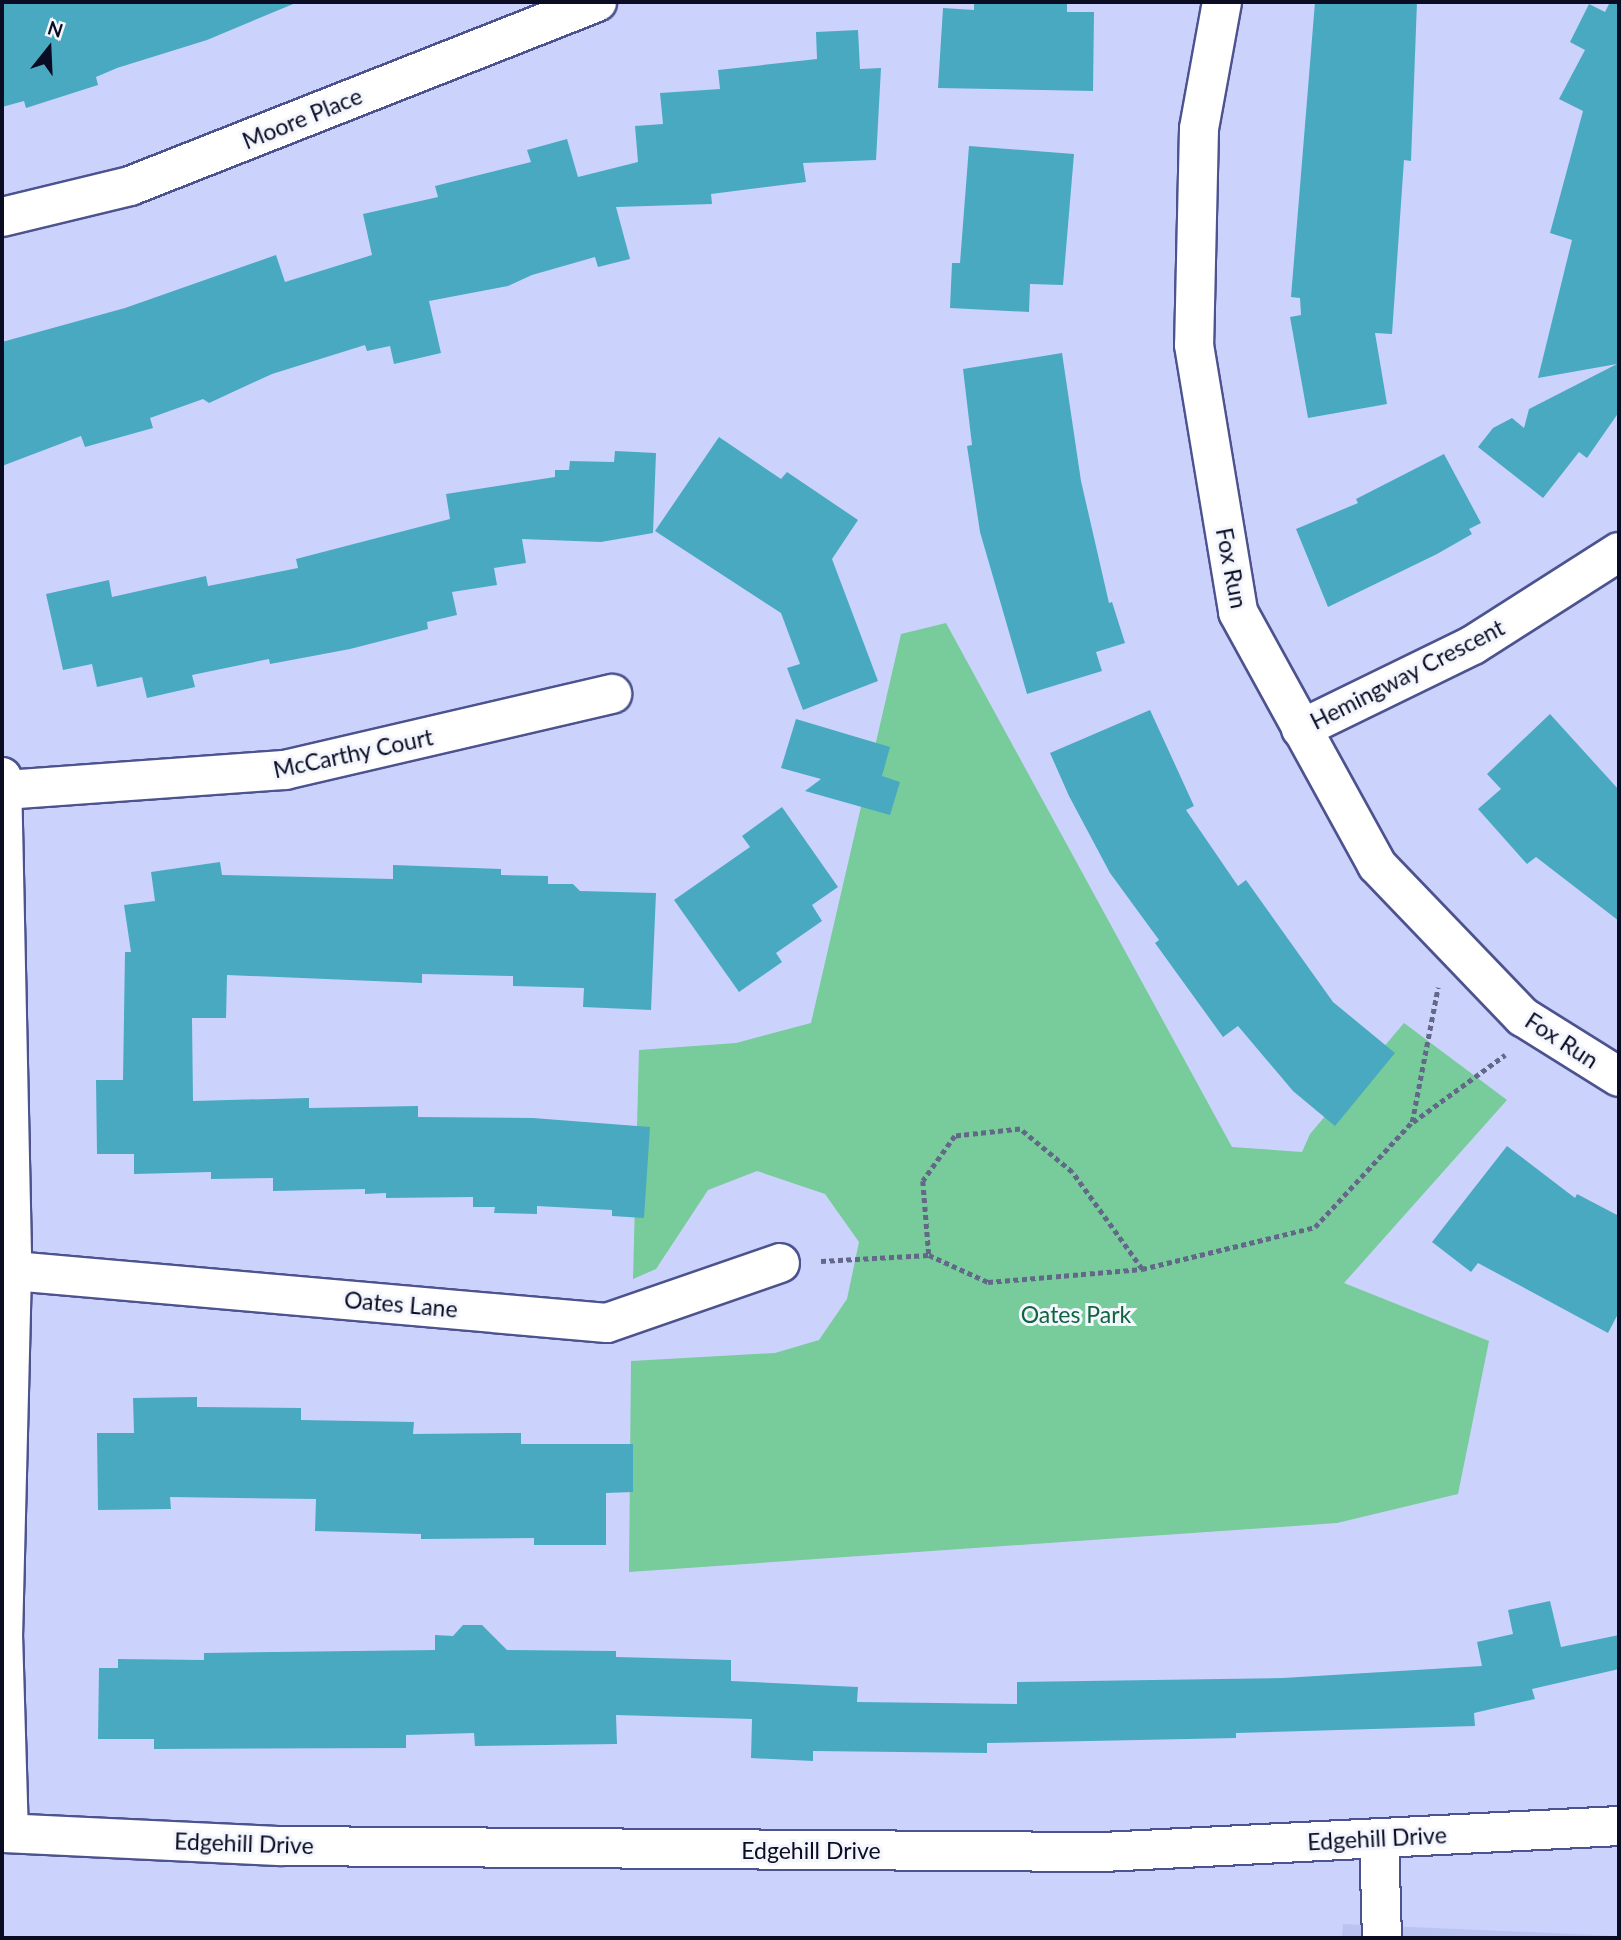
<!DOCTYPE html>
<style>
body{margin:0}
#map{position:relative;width:1621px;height:1940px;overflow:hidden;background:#cbd3fc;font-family:Lato,sans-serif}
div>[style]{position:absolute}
.built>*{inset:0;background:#bbc3f0}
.green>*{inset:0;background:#78cb9a}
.building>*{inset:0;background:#49a9c1}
.path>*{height:4.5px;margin-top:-2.25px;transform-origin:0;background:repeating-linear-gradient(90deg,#636888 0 5px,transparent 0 8.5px)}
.roads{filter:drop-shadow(2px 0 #4c538e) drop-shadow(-2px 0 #4c538e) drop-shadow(0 2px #4c538e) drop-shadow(0 -2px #4c538e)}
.minor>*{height:38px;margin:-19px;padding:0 19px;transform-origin:19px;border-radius:19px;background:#fff}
span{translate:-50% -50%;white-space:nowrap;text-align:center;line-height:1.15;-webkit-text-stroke:6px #f4f6fd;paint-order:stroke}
.street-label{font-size:23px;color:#0a0c24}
.park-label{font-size:23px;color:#0f643d}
.frame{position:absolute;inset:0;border:4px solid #0a0c24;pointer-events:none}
.north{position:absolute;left:14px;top:14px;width:70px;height:70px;-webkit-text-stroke:5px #f4f6fd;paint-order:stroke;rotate:18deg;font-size:19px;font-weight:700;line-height:28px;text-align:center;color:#0a0c24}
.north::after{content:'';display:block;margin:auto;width:24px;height:32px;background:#0a0c24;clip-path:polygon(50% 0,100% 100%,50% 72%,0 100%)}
</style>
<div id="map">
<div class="built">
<i style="clip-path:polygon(1343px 1924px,1619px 1936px,1619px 1938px,1342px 1938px)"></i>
</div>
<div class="green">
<i style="clip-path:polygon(946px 623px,1232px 1147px,1302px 1152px,1310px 1134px,1404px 1023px,1507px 1100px,1344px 1283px,1489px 1341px,1458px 1494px,1337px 1523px,629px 1572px,631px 1361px,775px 1353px,819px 1340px,847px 1299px,859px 1242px,825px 1194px,757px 1171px,708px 1190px,656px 1269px,633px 1279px,639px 1050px,736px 1043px,811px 1023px,901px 634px)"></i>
</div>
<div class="building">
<i style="clip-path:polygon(2px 2px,298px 2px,207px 40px,117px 68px,96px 77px,98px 85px,26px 108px,24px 101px,2px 107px)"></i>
<i style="clip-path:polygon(974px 2px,1067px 2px,1067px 12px,1094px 12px,1093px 91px,938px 88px,943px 8px,974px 10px)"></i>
<i style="clip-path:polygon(1315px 2px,1417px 2px,1411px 161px,1404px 160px,1392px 334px,1375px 333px,1387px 404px,1308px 418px,1290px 317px,1301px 315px,1300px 298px,1291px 297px)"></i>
<i style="clip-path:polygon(1610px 2px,1619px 2px,1619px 412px,1587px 458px,1579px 452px,1543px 498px,1478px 447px,1493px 428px,1512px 418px,1524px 428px,1529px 409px,1617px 364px,1538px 378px,1572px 240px,1550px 233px,1583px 111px,1559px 99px,1585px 50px,1570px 42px,1589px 4px,1605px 12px)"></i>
<i style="clip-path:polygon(858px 30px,860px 69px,881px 68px,876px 160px,803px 163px,806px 182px,711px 194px,712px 204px,616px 207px,630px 259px,598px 267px,595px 257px,532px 275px,508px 286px,429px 301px,441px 353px,394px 364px,390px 346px,367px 351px,365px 345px,272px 374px,209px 403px,203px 399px,150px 418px,153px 428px,85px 447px,81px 436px,2px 466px,2px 342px,125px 308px,276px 255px,285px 282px,372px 255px,363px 214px,438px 197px,435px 186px,531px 162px,527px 150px,567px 139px,578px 177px,638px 162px,635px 126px,663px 124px,660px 93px,720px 89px,718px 70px,817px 59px,816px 32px)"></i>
<i style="clip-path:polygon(969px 146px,1074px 154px,1063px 285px,1030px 284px,1029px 312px,950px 308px,952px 263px,960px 263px)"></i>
<i style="clip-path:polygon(1062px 353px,1081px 481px,1109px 603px,1112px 602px,1125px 643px,1096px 652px,1102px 671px,1027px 694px,980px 532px,967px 446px,972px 445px,963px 369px)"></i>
<i style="clip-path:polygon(719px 437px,781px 479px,787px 472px,858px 520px,832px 559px,878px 681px,803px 710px,787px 668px,800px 664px,781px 613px,655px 531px)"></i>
<i style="clip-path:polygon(615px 451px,656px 453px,653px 533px,601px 542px,522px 539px,526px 563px,494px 568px,497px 585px,452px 592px,457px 615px,427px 622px,428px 629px,350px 649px,270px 664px,269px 659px,192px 675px,195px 687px,147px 698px,142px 677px,97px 687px,92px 664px,63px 670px,46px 594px,109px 580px,112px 597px,206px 576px,208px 586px,298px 568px,296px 559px,450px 519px,446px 494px,555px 477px,555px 470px,569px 470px,570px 461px,614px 462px)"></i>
<i style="clip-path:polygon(1444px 454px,1481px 523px,1469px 529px,1472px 534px,1437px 554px,1328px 607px,1296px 529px,1358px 503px,1356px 499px)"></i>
<i style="clip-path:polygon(1150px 710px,1194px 806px,1186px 810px,1238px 886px,1246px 880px,1333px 1002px,1395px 1053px,1335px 1126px,1293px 1091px,1238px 1026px,1223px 1037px,1155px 943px,1159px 940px,1110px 873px,1069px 796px,1050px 753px)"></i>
<i style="clip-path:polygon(1550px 714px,1619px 790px,1619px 921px,1536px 857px,1527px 864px,1478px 809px,1501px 789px,1487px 774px)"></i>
<i style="clip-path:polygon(796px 719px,890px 747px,882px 776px,900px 782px,890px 815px,805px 791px,821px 779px,781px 768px)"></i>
<i style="clip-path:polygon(782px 807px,838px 887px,812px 905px,822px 921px,776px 953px,782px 962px,739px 992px,674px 900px,750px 847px,742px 836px)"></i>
<i style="clip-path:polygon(220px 862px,222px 875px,393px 879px,393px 865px,501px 869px,501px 875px,548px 876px,548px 884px,573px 884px,580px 891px,656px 893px,651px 1010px,583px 1007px,584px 988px,513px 986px,513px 976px,422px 974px,422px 983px,227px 975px,226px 1018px,192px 1018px,193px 1101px,309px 1098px,309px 1108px,418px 1106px,418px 1117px,533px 1118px,650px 1127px,644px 1218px,612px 1216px,612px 1210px,537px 1206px,537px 1214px,494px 1213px,495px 1207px,473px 1207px,473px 1197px,386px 1198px,386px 1193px,365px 1194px,365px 1189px,273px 1191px,273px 1178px,211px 1179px,211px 1172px,134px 1174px,134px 1154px,97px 1154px,96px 1080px,123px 1080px,125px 952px,131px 952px,124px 905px,155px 901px,151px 872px)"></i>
<i style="clip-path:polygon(1507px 1146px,1575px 1198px,1577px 1194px,1619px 1216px,1619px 1312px,1608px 1333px,1478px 1263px,1471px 1272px,1432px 1242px)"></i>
<i style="clip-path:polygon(197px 1397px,197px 1407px,301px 1408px,301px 1420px,414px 1422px,413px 1434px,521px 1433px,521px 1444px,633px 1444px,633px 1492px,606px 1493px,606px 1545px,534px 1545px,534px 1538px,421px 1539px,421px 1534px,315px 1531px,316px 1499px,170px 1497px,171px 1509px,98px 1510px,97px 1433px,134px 1433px,133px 1398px)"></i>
<i style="clip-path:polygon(1550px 1601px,1561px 1647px,1619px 1635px,1619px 1669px,1532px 1689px,1535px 1699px,1474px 1713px,1475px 1726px,1236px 1733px,1236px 1738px,987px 1743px,987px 1753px,813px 1751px,813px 1761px,751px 1758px,752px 1719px,616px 1715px,617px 1744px,475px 1746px,474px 1733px,406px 1735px,406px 1748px,154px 1749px,154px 1739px,98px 1739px,99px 1668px,118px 1668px,118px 1659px,204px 1660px,204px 1653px,435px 1650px,435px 1635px,453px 1636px,463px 1625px,482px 1625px,507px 1650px,616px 1651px,616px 1657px,731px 1660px,731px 1681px,858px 1687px,857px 1702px,1017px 1704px,1017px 1682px,1283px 1678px,1482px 1666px,1477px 1642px,1513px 1634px,1508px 1610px)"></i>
</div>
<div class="path">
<i style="left:1413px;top:1122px;width:114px;rotate:-36.1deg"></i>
<i style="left:821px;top:1261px;width:108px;rotate:-3.2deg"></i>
<i style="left:1142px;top:1269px;width:120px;rotate:-125.8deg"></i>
<i style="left:1072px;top:1172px;width:67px;rotate:-140.4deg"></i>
<i style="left:1020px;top:1129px;width:65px;rotate:173.9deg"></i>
<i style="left:955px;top:1136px;width:55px;rotate:125.4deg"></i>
<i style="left:923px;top:1181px;width:74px;rotate:85.4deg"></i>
<i style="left:929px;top:1255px;width:65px;rotate:24.6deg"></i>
<i style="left:988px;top:1282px;width:155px;rotate:-4.8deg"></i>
<i style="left:1142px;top:1269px;width:178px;rotate:-13.6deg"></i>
<i style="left:1315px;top:1227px;width:143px;rotate:-47.3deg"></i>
<i style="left:1412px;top:1122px;width:137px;rotate:-79.1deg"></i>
</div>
<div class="roads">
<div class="minor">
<i style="left:1222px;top:2px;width:129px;rotate:100.3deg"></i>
<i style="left:1199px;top:129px;width:216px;rotate:91.3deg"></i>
<i style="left:1194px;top:345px;width:271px;rotate:80.6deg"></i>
<i style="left:1238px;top:612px;width:289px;rotate:61.2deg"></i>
<i style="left:1377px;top:865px;width:211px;rotate:46.2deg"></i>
<i style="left:1523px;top:1017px;width:113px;rotate:32deg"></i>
<i style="left:2px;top:217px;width:132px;rotate:-13.6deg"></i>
<i style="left:130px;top:186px;width:502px;rotate:-21.5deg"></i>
<i style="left:1301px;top:729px;width:191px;rotate:-26deg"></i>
<i style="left:1473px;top:645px;width:173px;rotate:-32.5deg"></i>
<i style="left:2px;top:777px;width:493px;rotate:88.8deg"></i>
<i style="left:12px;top:1270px;width:364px;rotate:91.4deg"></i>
<i style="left:3px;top:1634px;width:198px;rotate:88.3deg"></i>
<i style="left:5px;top:790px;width:281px;rotate:-4.1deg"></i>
<i style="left:285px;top:770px;width:336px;rotate:-13.1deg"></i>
<i style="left:2px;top:1270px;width:607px;rotate:5.01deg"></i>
<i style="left:607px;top:1323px;width:183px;rotate:-19.1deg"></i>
<i style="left:2px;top:1833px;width:278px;rotate:2.7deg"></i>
<i style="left:280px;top:1846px;width:823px;rotate:0.42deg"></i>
<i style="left:1103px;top:1852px;width:517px;rotate:-2.88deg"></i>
<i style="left:1379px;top:1838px;width:100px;rotate:88.3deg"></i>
</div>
</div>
<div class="street-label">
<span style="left:302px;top:118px;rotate:-22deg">Moore Place</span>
<span style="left:1232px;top:568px;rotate:79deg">Fox Run</span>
<span style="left:1407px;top:674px;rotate:-27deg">Hemingway Crescent</span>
<span style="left:353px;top:753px;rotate:-12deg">McCarthy Court</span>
<span style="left:1562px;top:1040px;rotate:33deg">Fox Run</span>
<span style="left:401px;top:1304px;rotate:5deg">Oates Lane</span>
<span style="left:1377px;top:1838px;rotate:-3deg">Edgehill Drive</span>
<span style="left:244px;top:1843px;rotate:2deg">Edgehill Drive</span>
<span style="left:811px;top:1850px">Edgehill Drive</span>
</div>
<div class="park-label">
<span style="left:1076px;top:1314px">Oates Park</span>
</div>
<div class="frame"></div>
<div class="north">N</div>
</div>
